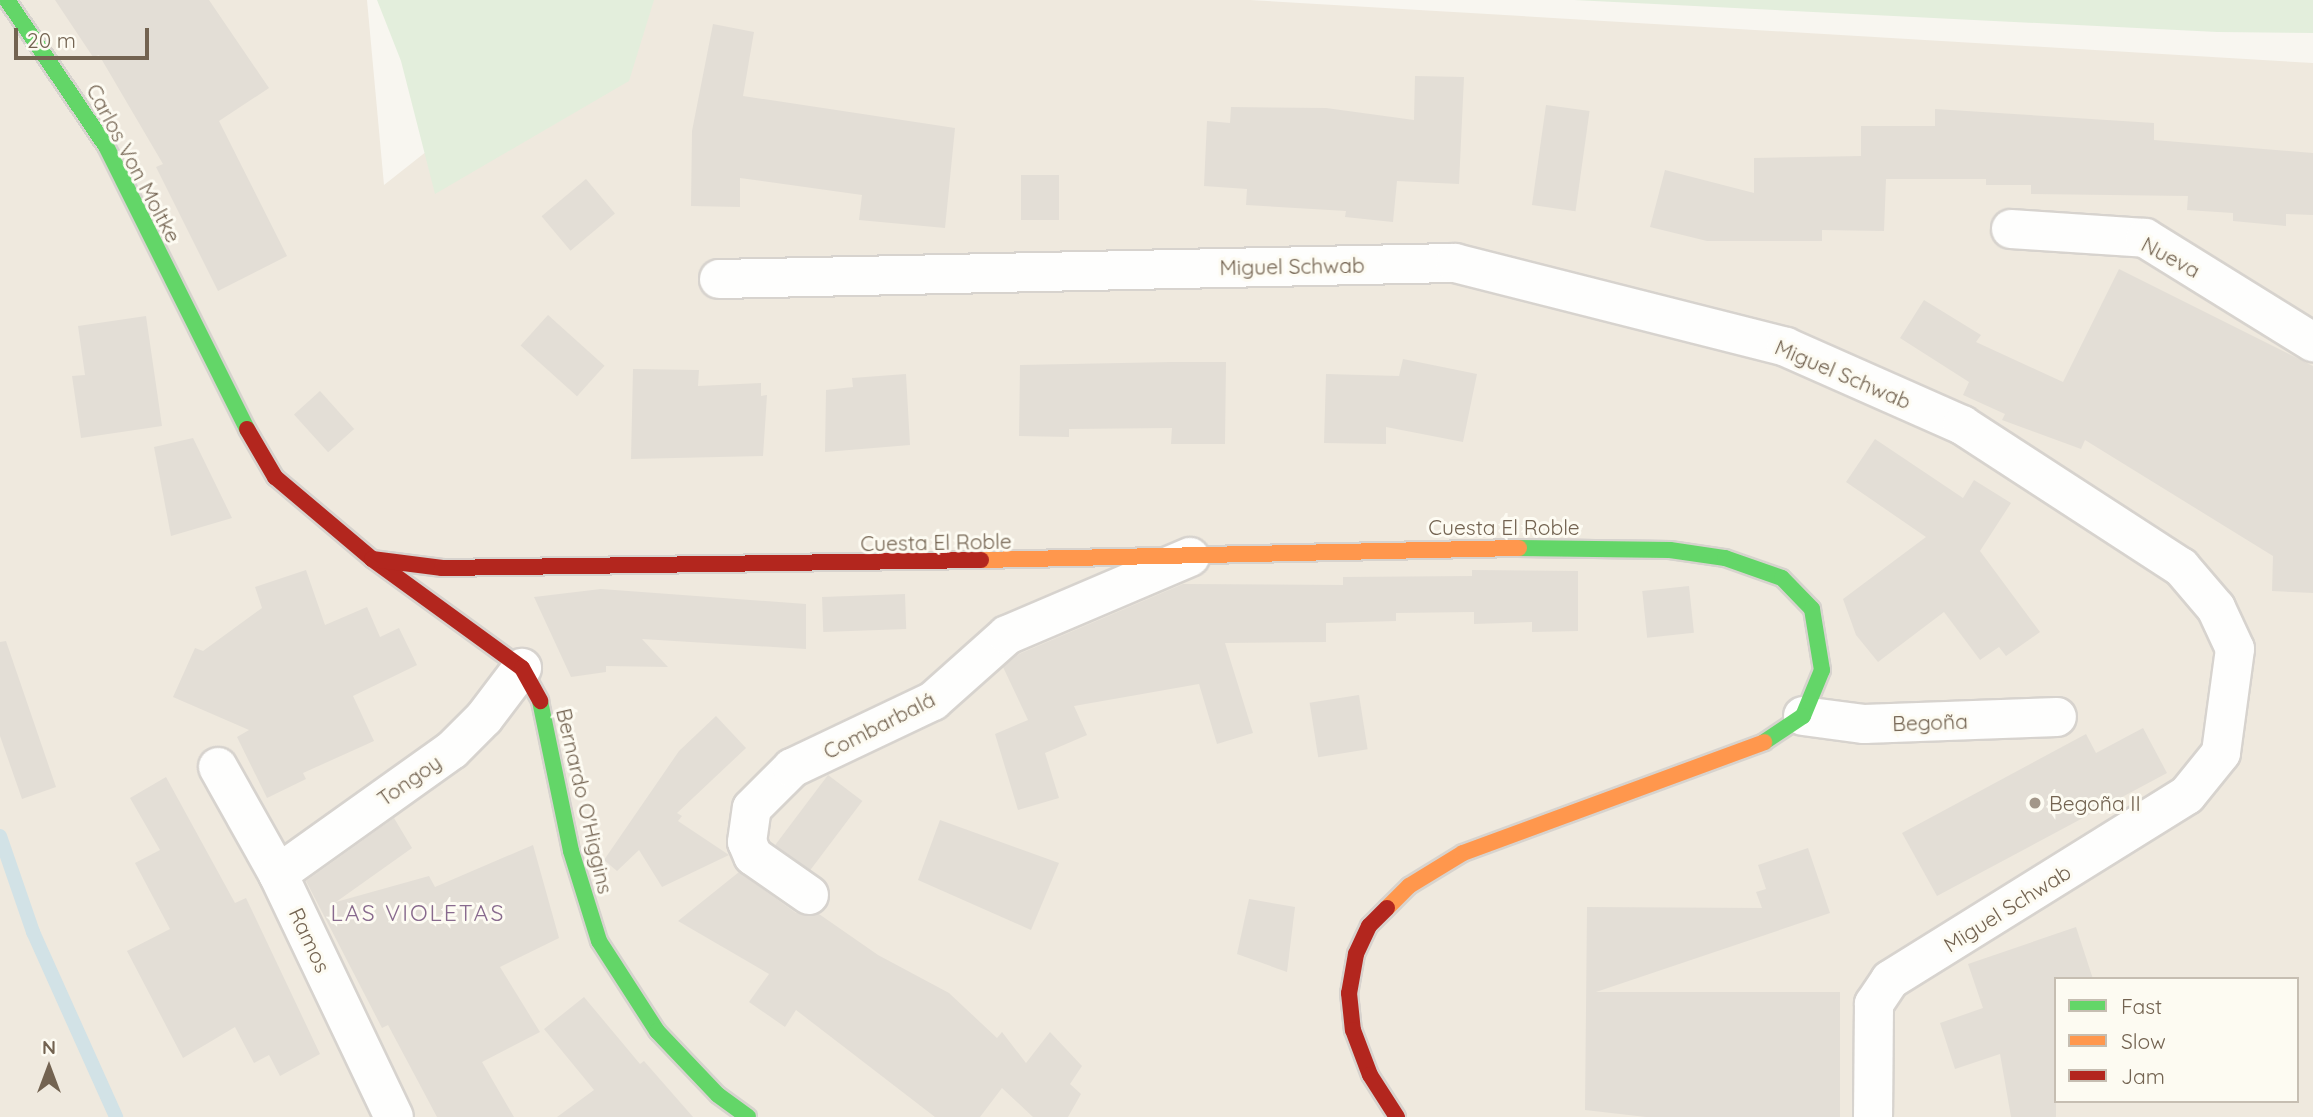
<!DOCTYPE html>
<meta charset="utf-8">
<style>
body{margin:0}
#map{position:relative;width:2313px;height:1117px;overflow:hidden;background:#f8f6f0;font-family:Quicksand,sans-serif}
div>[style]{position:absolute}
.residential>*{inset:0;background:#efe9de}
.green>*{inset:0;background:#e3eedc}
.stream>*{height:14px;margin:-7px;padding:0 7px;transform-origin:7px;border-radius:7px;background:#d2e2e6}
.building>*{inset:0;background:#e3ded6;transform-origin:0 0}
.roads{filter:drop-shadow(2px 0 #d7d3ce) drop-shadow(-2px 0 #d7d3ce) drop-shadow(0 2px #d7d3ce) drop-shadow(0 -2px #d7d3ce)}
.street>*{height:38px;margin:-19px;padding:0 19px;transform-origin:19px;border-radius:19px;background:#fefefd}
.fast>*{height:16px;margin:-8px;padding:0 8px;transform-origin:8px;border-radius:8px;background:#63d668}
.slow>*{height:16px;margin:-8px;padding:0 8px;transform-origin:8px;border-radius:8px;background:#ff974d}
.jam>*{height:16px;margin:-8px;padding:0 8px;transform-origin:8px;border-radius:8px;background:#b3261e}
.dots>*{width:19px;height:19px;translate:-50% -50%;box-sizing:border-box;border:4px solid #fdfbf2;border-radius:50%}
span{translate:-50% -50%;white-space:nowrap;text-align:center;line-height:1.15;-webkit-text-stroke:6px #fdfbf2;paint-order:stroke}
.street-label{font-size:21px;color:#736351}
.poi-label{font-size:21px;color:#736351}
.left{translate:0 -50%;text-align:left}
.neighbourhood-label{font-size:23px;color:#886a8e;letter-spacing:2px}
.legend{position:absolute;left:2054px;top:977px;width:245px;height:126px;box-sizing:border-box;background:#fdfbf2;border:2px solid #c6beb2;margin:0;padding:9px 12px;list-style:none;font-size:21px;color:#736351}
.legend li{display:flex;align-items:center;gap:14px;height:35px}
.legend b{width:35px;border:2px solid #c6beb2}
.north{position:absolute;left:14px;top:1033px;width:70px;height:70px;-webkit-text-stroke:5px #fdfbf2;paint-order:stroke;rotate:0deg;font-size:19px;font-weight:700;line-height:28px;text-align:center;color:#736351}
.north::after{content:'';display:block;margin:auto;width:24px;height:32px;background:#736351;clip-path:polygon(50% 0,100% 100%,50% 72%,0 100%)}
.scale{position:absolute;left:14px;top:28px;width:135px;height:32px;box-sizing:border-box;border:4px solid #736351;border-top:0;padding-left:9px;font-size:21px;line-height:24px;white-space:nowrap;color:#736351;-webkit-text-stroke:5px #fdfbf2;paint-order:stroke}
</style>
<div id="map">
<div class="residential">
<i style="clip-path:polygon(evenodd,0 0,367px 0,384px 185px,618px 0,1250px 0,2313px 63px,2313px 1117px,0 1117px,0 0,2056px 979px,2297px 979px,2297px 1101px,2056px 1101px,2056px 979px)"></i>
</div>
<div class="green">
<i style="clip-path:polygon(377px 0,654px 0,629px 81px,435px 194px,401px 61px)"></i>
<i style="clip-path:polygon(1574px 0,2313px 0,2313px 33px,2217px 32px)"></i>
</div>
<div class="stream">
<i style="left:0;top:836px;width:102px;rotate:71deg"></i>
<i style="left:33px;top:932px;width:203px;rotate:65.8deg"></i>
</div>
<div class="building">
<i style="clip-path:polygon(55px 0,209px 0,269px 88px,219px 121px,287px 256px,218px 291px,156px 167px,163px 164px,99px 55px,93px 57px)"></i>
<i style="clip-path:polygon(713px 24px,754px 32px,743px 96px,955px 128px,945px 228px,859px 220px,862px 195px,740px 178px,740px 207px,691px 206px,692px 131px)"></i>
<i style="clip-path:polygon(1415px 76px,1464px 77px,1459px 184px,1397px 181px,1393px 222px,1345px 217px,1346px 211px,1246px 205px,1247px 189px,1204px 186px,1207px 121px,1230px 123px,1231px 107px,1326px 108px,1414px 120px)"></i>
<i style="left:1546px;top:105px;width:44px;height:101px;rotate:8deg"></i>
<i style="clip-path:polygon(1935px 109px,2154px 123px,2154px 140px,2313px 153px,2313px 215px,2286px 214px,2286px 226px,2233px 221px,2233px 213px,2187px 210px,2188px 196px,2031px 194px,2031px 185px,1986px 185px,1986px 179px,1886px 179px,1884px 231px,1822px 230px,1822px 241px,1707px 241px,1650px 227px,1665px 170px,1754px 193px,1754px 158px,1861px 156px,1861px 126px,1935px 126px)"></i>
<i style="left:1021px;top:175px;width:38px;height:45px"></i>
<i style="left:586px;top:179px;width:45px;height:58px;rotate:50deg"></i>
<i style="clip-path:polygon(2119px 269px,2313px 366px,2313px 593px,2272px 591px,2273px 556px,2085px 440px,2081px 449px,2002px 420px,2005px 414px,1963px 395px,1969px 382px,1900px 338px,1924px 300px,1981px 335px,1976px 342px,2063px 382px)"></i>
<i style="left:548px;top:315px;width:76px;height:41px;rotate:42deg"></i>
<i style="clip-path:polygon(146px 316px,162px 426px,81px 438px,72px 376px,85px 375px,78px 326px)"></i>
<i style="clip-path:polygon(1403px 359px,1477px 374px,1463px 442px,1386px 427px,1386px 444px,1324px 443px,1326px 374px,1399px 376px)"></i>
<i style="clip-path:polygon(1172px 362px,1226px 362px,1225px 444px,1171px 444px,1172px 428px,1069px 429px,1069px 437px,1019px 436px,1020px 365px)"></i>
<i style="clip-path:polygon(633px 369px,699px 370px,698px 386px,761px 383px,761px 396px,767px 395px,763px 456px,631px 459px)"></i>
<i style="clip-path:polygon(906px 374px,910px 445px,825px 452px,826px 390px,853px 387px,852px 378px)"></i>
<i style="left:320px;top:391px;width:51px;height:35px;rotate:48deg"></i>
<i style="clip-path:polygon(193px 438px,232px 518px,171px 536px,154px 447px)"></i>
<i style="clip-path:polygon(1875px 439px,1963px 498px,1974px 480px,2011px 503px,1980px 551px,2040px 632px,2006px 656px,1999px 647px,1980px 660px,1944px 612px,1878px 662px,1856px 635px,1843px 599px,1926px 537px,1846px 482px)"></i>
<i style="clip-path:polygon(306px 570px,325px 625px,367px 607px,380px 637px,399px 628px,417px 665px,353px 696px,374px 741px,303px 773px,306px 779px,267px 798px,237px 737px,249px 730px,173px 697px,195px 648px,203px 651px,262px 608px,255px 587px)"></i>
<i style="clip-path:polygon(1472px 570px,1578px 571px,1578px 631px,1532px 632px,1532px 622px,1474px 624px,1474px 612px,1396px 613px,1396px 621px,1326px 623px,1326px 642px,1225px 643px,1253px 733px,1217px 744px,1199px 684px,1074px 706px,1087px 735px,1045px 753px,1059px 798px,1018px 810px,995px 734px,1028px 720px,1003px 667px,1019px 654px,1183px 584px,1343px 585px,1343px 577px,1472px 576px)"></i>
<i style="left:1689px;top:586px;width:47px;height:47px;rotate:84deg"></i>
<i style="clip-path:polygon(601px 589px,806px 604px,806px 649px,642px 639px,668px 667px,606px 666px,606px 672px,571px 677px,534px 597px)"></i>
<i style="left:905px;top:594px;width:35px;height:83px;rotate:88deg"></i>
<i style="clip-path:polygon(6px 641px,56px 787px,22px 799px,0 736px,0 642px)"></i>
<i style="left:1359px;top:695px;width:55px;height:50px;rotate:81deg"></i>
<i style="clip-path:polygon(716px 716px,746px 748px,677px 813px,682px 816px,678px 821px,729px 855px,662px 887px,639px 850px,617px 871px,604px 860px,679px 751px)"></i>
<i style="clip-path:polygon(2143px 728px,2167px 773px,1937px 896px,1902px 833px,2086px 734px,2096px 753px)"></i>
<i style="left:828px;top:775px;width:43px;height:88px;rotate:37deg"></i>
<i style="clip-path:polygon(166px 777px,235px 903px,246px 898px,320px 1054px,280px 1076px,269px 1055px,254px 1063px,235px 1027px,183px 1058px,127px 951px,170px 929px,135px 863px,160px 850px,130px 798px)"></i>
<i style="clip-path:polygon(394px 818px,412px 848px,336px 902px,429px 876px,435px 887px,533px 845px,559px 938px,500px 967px,540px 1032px,482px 1062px,514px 1117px,437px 1117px,388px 1025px,382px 1028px,306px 881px)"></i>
<i style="clip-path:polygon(940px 820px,1059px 863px,1031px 930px,918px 880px)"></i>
<i style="clip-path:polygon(1808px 848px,1830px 913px,1596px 992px,1840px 992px,1840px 1117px,1646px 1117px,1585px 1110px,1587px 907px,1762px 908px,1756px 892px,1766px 889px,1758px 865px)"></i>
<i style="clip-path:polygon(739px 872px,796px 913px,819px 914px,878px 955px,949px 993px,997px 1038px,1002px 1032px,1026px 1063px,1050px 1032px,1082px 1066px,1070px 1084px,1081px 1094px,1068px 1117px,1033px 1117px,1002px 1088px,980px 1117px,935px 1117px,796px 1010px,785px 1027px,749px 1002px,769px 974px,678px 921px)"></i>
<i style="clip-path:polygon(1249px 899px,1295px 907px,1287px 972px,1237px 954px)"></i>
<i style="clip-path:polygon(2076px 927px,2093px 979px,2056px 979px,2056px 1117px,2011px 1117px,2000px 1054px,1955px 1069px,1940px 1023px,1983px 1008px,1968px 964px)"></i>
<i style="clip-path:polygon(584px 997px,640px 1064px,644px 1061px,693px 1117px,557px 1117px,594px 1090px,544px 1029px)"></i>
</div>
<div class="roads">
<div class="street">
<i style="left:2011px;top:229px;width:134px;rotate:3.8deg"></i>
<i style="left:2145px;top:238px;width:198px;rotate:31.8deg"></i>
<i style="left:719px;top:279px;width:736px;rotate:-1.25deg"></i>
<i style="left:1455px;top:263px;width:341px;rotate:14.2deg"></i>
<i style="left:1786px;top:347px;width:193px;rotate:23.9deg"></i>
<i style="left:1962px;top:425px;width:261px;rotate:33deg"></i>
<i style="left:2181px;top:567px;width:54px;rotate:49.5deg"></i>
<i style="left:2216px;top:608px;width:45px;rotate:65.1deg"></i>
<i style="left:2235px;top:649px;width:105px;rotate:97.7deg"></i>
<i style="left:2221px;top:753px;width:54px;rotate:129deg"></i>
<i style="left:2187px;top:795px;width:350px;rotate:148.1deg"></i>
<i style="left:1890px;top:980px;width:29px;rotate:124deg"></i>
<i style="left:1874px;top:1004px;width:113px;rotate:90.5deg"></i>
<i style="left:1803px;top:716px;width:62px;rotate:7.5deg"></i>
<i style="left:1864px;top:724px;width:193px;rotate:-2.1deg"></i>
<i style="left:218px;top:767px;width:123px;rotate:60.7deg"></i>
<i style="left:278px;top:874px;width:269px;rotate:64.5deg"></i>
<i style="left:278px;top:874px;width:214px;rotate:-35.5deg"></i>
<i style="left:452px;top:750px;width:45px;rotate:-45deg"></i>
<i style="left:484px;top:718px;width:63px;rotate:-52.8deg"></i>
<i style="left:809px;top:895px;width:68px;rotate:-145.1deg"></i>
<i style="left:753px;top:856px;width:15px;rotate:-113deg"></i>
<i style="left:747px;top:842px;width:34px;rotate:-82deg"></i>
<i style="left:752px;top:808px;width:57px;rotate:-45deg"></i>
<i style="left:792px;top:768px;width:156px;rotate:-25.4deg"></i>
<i style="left:933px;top:701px;width:99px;rotate:-41.7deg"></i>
<i style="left:1007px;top:635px;width:199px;rotate:-23.1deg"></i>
</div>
<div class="fast">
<i style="left:7px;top:0;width:176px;rotate:55.9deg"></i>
<i style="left:106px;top:146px;width:316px;rotate:63.5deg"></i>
<i style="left:1519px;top:548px;width:151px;rotate:0.8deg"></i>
<i style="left:1670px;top:550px;width:56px;rotate:8.3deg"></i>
<i style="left:1725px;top:558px;width:60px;rotate:19.3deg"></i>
<i style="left:1782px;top:578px;width:43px;rotate:45.9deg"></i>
<i style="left:1812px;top:609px;width:62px;rotate:80.7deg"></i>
<i style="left:1822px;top:670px;width:50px;rotate:112.4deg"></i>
<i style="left:1803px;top:716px;width:47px;rotate:146.3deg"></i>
<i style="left:540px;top:701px;width:153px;rotate:78.3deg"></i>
<i style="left:571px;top:851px;width:94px;rotate:72.7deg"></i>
<i style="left:599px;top:941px;width:107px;rotate:57.2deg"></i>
<i style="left:657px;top:1031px;width:88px;rotate:46.4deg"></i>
<i style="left:718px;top:1095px;width:37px;rotate:36deg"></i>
</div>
<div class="slow">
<i style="left:981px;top:560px;width:538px;rotate:-1.28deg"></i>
<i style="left:1387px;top:908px;width:31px;rotate:-45deg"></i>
<i style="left:1409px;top:886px;width:63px;rotate:-31.4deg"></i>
<i style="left:1463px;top:853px;width:321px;rotate:-20.2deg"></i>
</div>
<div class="jam">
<i style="left:247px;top:429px;width:56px;rotate:59.7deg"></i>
<i style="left:275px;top:477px;width:127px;rotate:40.2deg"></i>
<i style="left:372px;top:559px;width:185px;rotate:36deg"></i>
<i style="left:522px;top:668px;width:38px;rotate:61deg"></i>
<i style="left:372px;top:559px;width:71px;rotate:7.3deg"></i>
<i style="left:442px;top:568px;width:539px;rotate:-0.85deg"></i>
<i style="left:1387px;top:908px;width:25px;rotate:135deg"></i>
<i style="left:1369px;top:926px;width:31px;rotate:115deg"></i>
<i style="left:1356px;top:954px;width:40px;rotate:100deg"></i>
<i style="left:1349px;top:993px;width:37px;rotate:84deg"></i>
<i style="left:1353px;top:1030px;width:48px;rotate:69.3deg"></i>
<i style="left:1370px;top:1075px;width:50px;rotate:57.3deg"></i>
</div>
</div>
<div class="dots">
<i style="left:2035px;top:803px;background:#a29689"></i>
</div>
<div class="street-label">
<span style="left:134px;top:163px;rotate:62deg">Carlos Von Moltke</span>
<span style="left:2171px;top:257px;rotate:28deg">Nueva</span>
<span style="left:1292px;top:266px;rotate:-1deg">Miguel Schwab</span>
<span style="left:1843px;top:374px;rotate:23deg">Miguel Schwab</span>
<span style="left:1504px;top:527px">Cuesta El Roble</span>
<span style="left:936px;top:542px;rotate:-1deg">Cuesta El Roble</span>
<span style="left:1930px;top:722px;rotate:-2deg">Begoña</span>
<span style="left:879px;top:725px;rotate:-27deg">Combarbalá</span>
<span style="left:409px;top:780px;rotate:-35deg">Tongoy</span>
<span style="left:585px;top:801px;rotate:77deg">Bernardo O'Higgins</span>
<span style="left:2007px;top:908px;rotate:-32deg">Miguel Schwab</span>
<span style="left:310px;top:940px;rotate:65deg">Ramos</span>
</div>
<div class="poi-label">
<span class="left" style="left:2049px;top:803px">Begoña II</span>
</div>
<div class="neighbourhood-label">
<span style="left:418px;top:913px">LAS VIOLETAS</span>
</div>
<ul class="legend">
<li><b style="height:9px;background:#63d668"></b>Fast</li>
<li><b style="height:9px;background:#ff974d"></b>Slow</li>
<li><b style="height:9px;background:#b3261e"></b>Jam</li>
</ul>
<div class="north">N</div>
<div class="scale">20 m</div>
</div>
